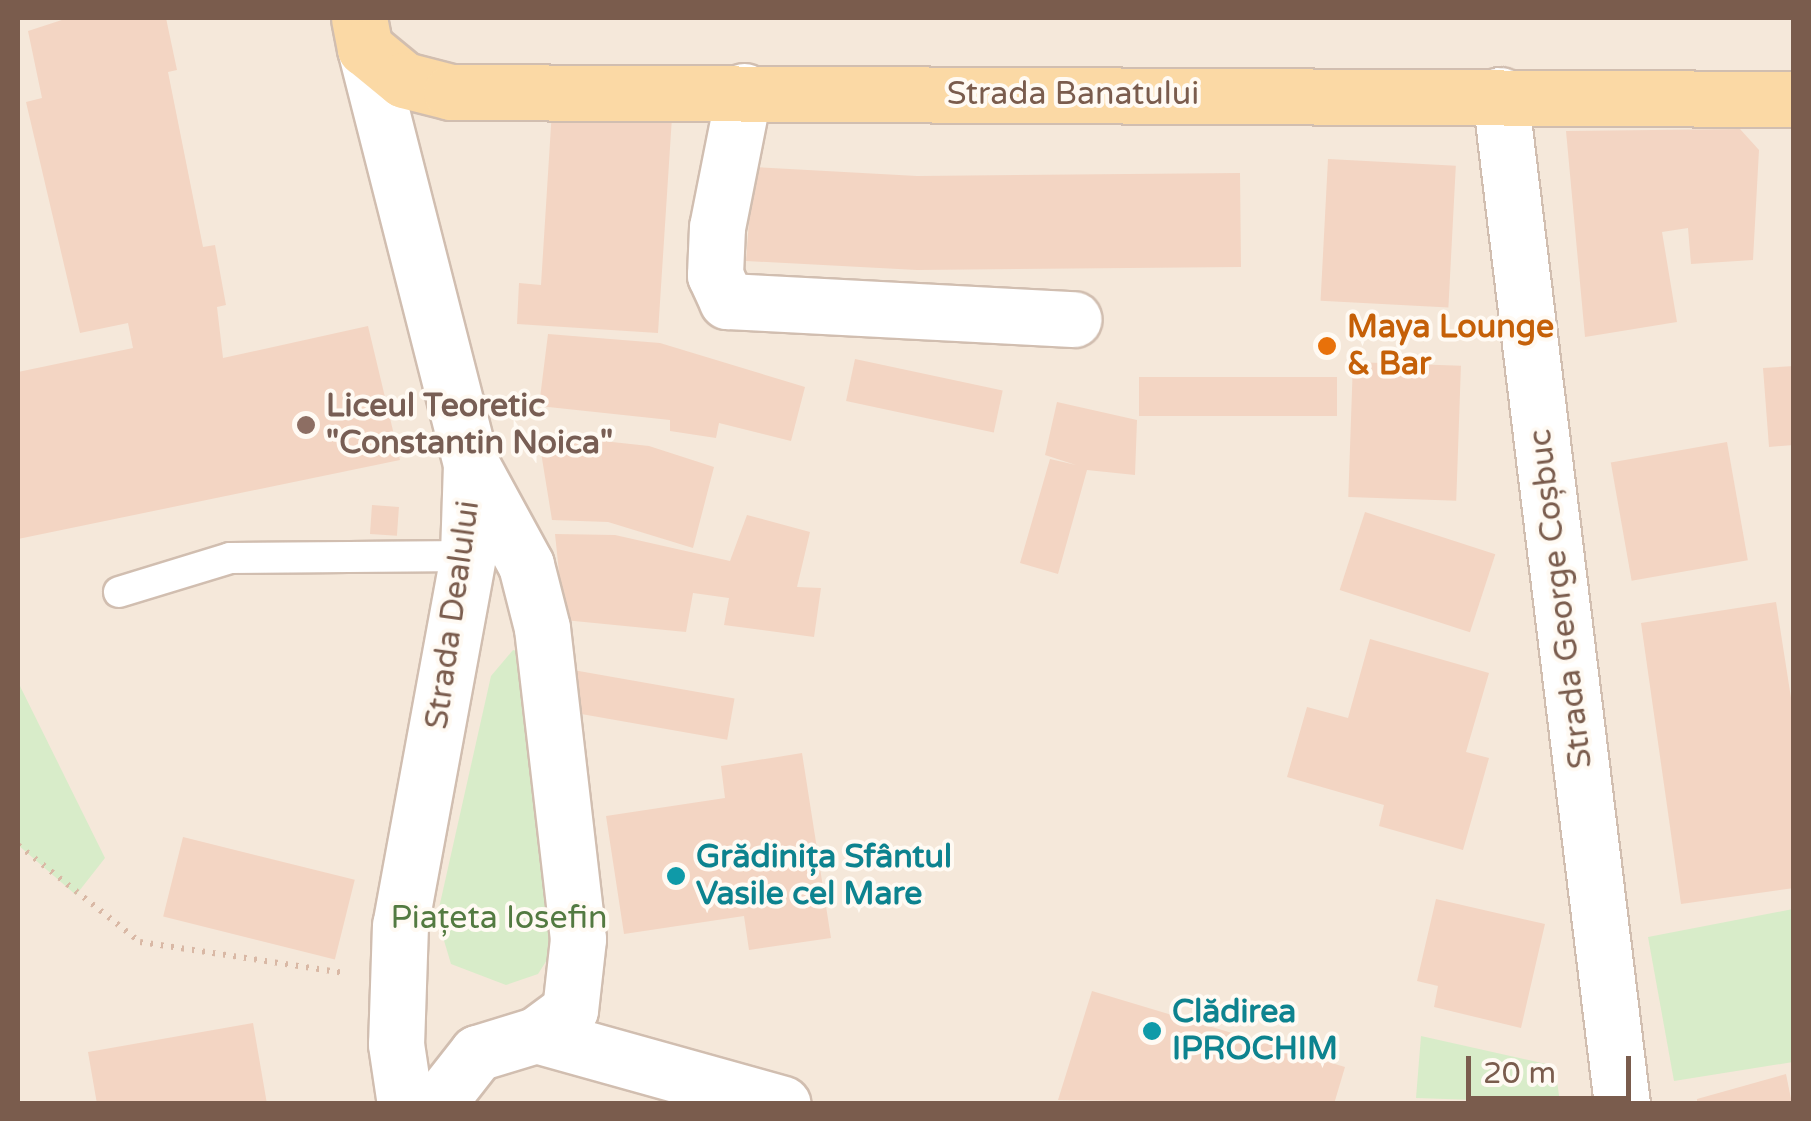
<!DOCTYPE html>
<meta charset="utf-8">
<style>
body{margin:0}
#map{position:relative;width:1811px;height:1121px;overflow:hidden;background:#fdf6ec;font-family:"Varela Round",sans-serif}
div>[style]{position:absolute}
.residential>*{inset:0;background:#f5e8da;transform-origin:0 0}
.green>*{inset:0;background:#d8ecc9}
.building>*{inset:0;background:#f3d5c3;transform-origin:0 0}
.path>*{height:6px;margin-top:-3px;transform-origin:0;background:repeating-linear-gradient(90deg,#d9b8a5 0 2.5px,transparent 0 10.5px)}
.roads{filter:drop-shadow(2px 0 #d1beb0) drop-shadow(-2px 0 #d1beb0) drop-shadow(0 2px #d1beb0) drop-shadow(0 -2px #d1beb0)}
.lane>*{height:30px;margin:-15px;padding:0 15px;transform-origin:15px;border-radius:15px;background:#fff}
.street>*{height:55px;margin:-27.5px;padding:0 27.5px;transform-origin:27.5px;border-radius:27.5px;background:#fff}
.secondary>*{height:55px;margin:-27.5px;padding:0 27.5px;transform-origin:27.5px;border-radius:27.5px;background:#fff}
.primary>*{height:55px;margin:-27.5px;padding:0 27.5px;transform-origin:27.5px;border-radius:27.5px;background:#fbd9a5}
.dots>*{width:28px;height:28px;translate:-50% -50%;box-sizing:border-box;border:5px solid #fffaf3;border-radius:50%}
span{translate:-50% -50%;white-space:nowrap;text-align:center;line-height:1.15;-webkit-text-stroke:8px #fffaf3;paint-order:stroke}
.street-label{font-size:32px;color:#7a5c4d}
.food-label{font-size:32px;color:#c56008;font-weight:700}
.left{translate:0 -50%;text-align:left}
.education-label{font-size:32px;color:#785e54;font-weight:700}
.culture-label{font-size:32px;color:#0d838f;font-weight:700}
.park-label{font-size:32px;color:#537a41}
.frame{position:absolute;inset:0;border:20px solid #7a5c4d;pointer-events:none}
.scale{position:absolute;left:1466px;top:1056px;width:165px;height:45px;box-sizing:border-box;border:5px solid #7a5c4d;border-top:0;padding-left:12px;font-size:30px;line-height:35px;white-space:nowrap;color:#7a5c4d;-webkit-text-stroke:8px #fffaf3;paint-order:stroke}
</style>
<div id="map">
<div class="residential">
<i style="left:18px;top:18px;width:1775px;height:1085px"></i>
</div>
<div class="green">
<i style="clip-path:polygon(513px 650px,528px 654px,563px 935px,538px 974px,506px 985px,451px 964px,437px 917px,491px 676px)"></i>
<i style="clip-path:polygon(18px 682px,105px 858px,76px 895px,18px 845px)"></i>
<i style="clip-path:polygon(1793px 909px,1793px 1062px,1674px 1081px,1648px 937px)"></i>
<i style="clip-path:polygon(1421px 1036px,1555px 1066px,1560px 1103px,1416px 1098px)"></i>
</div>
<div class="building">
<i style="clip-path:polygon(68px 18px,166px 18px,177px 70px,168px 72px,203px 247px,215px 245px,226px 305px,217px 307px,223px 358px,368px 326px,400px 460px,18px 539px,18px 372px,133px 348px,128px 323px,80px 333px,26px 102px,42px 98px,28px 31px)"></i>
<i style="clip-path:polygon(552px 110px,672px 117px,658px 333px,517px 324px,519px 283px,541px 285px)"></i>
<i style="clip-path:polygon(1740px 129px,1759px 150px,1753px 260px,1691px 264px,1688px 228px,1662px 232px,1677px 322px,1585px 337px,1566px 131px)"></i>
<i style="left:1328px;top:159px;width:128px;height:142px;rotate:3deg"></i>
<i style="clip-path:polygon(753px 167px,917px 176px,1240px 173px,1241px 267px,917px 270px,746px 261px)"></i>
<i style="clip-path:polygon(548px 334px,660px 343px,805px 387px,791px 441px,719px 423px,716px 438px,670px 431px,670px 420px,539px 406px)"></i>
<i style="left:855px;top:359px;width:151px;height:43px;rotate:12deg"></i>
<i style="left:1353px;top:362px;width:108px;height:135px;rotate:2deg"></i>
<i style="clip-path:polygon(1794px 366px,1794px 445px,1769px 447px,1763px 368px)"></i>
<i style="left:1337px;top:377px;width:39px;height:198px;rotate:90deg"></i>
<i style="clip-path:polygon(1057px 402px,1137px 420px,1135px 475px,1087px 470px,1058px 574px,1020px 563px,1050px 459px,1076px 465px,1045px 455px)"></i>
<i style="clip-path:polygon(538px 434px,649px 446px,714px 467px,693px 548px,608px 522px,552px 520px)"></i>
<i style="left:1727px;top:442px;width:120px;height:118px;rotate:80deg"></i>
<i style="left:372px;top:505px;width:27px;height:29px;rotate:4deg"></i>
<i style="left:1365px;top:512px;width:137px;height:82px;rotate:18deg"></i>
<i style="clip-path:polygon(747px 515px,810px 532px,797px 587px,821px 588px,814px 637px,724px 625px,729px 598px,693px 593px,686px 632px,564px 620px,555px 534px,615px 535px,730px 561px)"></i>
<i style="clip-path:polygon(1776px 602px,1794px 717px,1794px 888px,1681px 904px,1641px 623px)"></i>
<i style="clip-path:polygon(1370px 639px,1489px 673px,1466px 752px,1489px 758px,1463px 850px,1379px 826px,1384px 805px,1287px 777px,1307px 707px,1348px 718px)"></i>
<i style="left:573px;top:670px;width:164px;height:42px;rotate:10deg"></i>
<i style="clip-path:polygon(802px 753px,831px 938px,749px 950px,744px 916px,624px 934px,606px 816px,725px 798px,721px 766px)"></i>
<i style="left:183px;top:837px;width:177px;height:82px;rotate:14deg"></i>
<i style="clip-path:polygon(1436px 899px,1545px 924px,1521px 1028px,1434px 1007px,1438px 986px,1417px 981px)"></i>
<i style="clip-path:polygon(1092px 991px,1345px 1067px,1334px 1104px,1058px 1100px)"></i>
<i style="clip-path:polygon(253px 1023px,267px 1104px,97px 1104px,88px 1052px)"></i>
<i style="clip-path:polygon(1786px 1074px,1792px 1104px,1697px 1104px,1697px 1099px)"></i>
</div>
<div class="path">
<i style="left:18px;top:845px;width:156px;rotate:38.5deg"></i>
<i style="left:140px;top:942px;width:207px;rotate:8.6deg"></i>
</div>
<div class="roads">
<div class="lane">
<i style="left:119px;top:592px;width:116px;rotate:-17deg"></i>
<i style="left:230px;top:558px;width:238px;rotate:-0.5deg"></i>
</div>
<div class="street">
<i style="left:744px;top:91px;width:139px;rotate:101.2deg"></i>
<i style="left:717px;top:227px;width:48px;rotate:92.4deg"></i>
<i style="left:715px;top:275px;width:29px;rotate:65deg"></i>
<i style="left:727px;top:301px;width:347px;rotate:3deg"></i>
<i style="left:1500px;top:95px;width:1016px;rotate:83.11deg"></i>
<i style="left:471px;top:464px;width:115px;rotate:61.4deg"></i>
<i style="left:526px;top:565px;width:65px;rotate:75.7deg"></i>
<i style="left:542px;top:628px;width:313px;rotate:83.4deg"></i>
<i style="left:578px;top:939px;width:71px;rotate:96.4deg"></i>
<i style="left:570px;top:1010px;width:42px;rotate:143.7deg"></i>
</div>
<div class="secondary">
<i style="left:365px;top:48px;width:429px;rotate:75.7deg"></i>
<i style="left:471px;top:464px;width:92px;rotate:91.9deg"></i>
<i style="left:468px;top:556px;width:375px;rotate:100.4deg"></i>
<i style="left:400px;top:925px;width:119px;rotate:91.9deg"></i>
<i style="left:396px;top:1044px;width:61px;rotate:81.5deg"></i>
<i style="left:437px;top:1104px;width:65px;rotate:-51.9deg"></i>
<i style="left:477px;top:1053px;width:62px;rotate:-17deg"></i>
<i style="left:536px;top:1035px;width:256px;rotate:15.6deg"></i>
</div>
<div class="primary">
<i style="left:359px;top:18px;width:31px;rotate:79deg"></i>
<i style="left:365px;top:48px;width:50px;rotate:39.4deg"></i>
<i style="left:404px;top:80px;width:49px;rotate:14.3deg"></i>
<i style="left:451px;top:92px;width:1343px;rotate:0.3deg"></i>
</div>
</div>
<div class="dots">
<i style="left:1327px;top:346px;background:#e8710a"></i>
<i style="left:306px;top:425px;background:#8d6e63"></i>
<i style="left:676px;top:876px;background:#0f9aa8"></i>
<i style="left:1152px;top:1031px;background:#0f9aa8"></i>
</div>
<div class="street-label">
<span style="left:1073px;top:94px">Strada Banatului</span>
<span style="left:1561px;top:599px;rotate:-97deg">Strada George Coșbuc</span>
<span style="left:453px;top:615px;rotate:-82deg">Strada Dealului</span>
</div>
<div class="food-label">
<span class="left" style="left:1347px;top:346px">Maya Lounge<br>&amp; Bar</span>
</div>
<div class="education-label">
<span class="left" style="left:326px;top:425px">Liceul Teoretic<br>"Constantin Noica"</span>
</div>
<div class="culture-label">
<span class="left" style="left:696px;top:876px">Grădinița Sfântul<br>Vasile cel Mare</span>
<span class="left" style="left:1172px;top:1031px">Clădirea<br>IPROCHIM</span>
</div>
<div class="park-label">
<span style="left:499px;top:918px">Piațeta Iosefin</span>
</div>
<div class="frame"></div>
<div class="scale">20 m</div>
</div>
